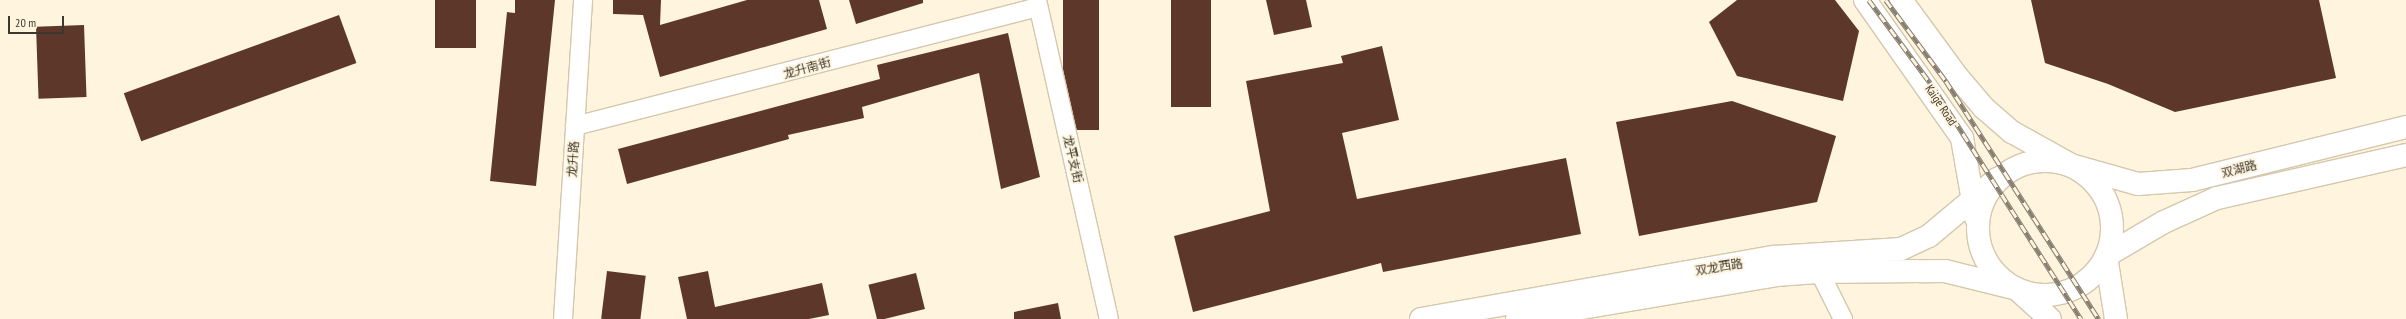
<!DOCTYPE html>
<meta charset="utf-8">
<style>
body{margin:0}
#map{position:relative;width:2406px;height:319px;overflow:hidden;background:#fff4de;font-family:"PT Sans Narrow","Noto Sans SC",sans-serif}
div>[style]{position:absolute}
.building>*{inset:0;background:#5c372a;transform-origin:0 0}
.roads{filter:drop-shadow(1px 0 #d4c7ac) drop-shadow(-1px 0 #d4c7ac) drop-shadow(0 1px #d4c7ac) drop-shadow(0 -1px #d4c7ac)}
.minor>*{height:18px;margin:-9px;padding:0 9px;transform-origin:9px;border-radius:9px;background:#fff}
.secondary>*{height:22px;margin:-11px;padding:0 11px;transform-origin:11px;border-radius:11px;background:#fff}
.primary>*{height:22px;margin:-11px;padding:0 11px;transform-origin:11px;border-radius:11px;background:#fff}
.primary>.ring{margin:-11px;padding:0;box-sizing:content-box;background:none;border:22px solid #fff;border-radius:50%}
.rail>*{height:4.5px;margin-top:-2.25px;transform-origin:0;background:repeating-linear-gradient(90deg,#fff4de 0 9px,#867e6f 0 18px);box-sizing:border-box;border-block:1px solid #867e6f}
span{translate:-50% -50%;white-space:nowrap;text-align:center;line-height:1.15;-webkit-text-stroke:4px #fff4de;paint-order:stroke}
.street-label{font-size:12px;color:#3d382d}
.scale{position:absolute;left:8px;top:16px;width:56px;height:18px;box-sizing:border-box;border:2px solid #3d382d;border-top:0;padding-left:5px;font-size:12px;line-height:14px;white-space:nowrap;color:#3d382d;-webkit-text-stroke:3px #fff4de;paint-order:stroke}
</style>
<div id="map">
<div class="building">
<i style="left:435px;top:0;width:41px;height:48px"></i>
<i style="clip-path:polygon(515px 0,555px 0,536px 186px,490px 181px,507px 12px,515px 13px)"></i>
<i style="clip-path:polygon(613px 0,661px 0,660px 25px,747px 0,819px 0,827px 29px,660px 77px,643px 15px,613px 14px)"></i>
<i style="clip-path:polygon(849px 0,923px 0,923px 3px,856px 24px)"></i>
<i style="left:1063px;top:0;width:36px;height:130px"></i>
<i style="left:1171px;top:0;width:40px;height:107px"></i>
<i style="clip-path:polygon(1266px 0,1306px 0,1312px 27px,1274px 35px)"></i>
<i style="clip-path:polygon(1737px 0,1835px 0,1859px 31px,1843px 101px,1737px 76px,1709px 22px)"></i>
<i style="clip-path:polygon(2031px 0,2319px 0,2336px 78px,2175px 112px,2108px 84px,2045px 63px)"></i>
<i style="left:339px;top:15px;width:51px;height:229px;rotate:70deg"></i>
<i style="left:84px;top:25px;width:72px;height:48px;rotate:88deg"></i>
<i style="clip-path:polygon(1008px 33px,1040px 177px,1001px 189px,979px 73px,862px 107px,864px 118px,788px 135px,789px 139px,627px 184px,618px 149px,880px 79px,877px 65px)"></i>
<i style="clip-path:polygon(1382px 46px,1399px 120px,1342px 133px,1357px 199px,1566px 158px,1581px 234px,1383px 272px,1381px 263px,1193px 312px,1174px 236px,1270px 211px,1246px 81px,1343px 63px,1341px 56px)"></i>
<i style="clip-path:polygon(1732px 101px,1836px 136px,1817px 202px,1639px 236px,1616px 122px)"></i>
<i style="left:607px;top:271px;width:39px;height:48px;rotate:7deg"></i>
<i style="clip-path:polygon(708px 271px,715px 307px,822px 283px,829px 315px,809px 319px,687px 319px,678px 277px)"></i>
<i style="left:916px;top:273px;width:37px;height:49px;rotate:76deg"></i>
<i style="clip-path:polygon(1058px 303px,1061px 319px,1014px 319px,1014px 312px)"></i>
</div>
<div class="roads">
<div class="minor">
<i style="left:1037px;top:0;width:327px;rotate:77.3deg"></i>
<i style="left:575px;top:126px;width:478px;rotate:-14.4deg"></i>
<i style="left:1814px;top:261px;width:65px;rotate:63.4deg"></i>
<i style="left:563px;top:319px;width:320px;rotate:-86.4deg"></i>
</div>
<div class="secondary">
<i style="left:1421px;top:319px;width:358px;rotate:-10deg"></i>
<i style="left:1774px;top:257px;width:127px;rotate:-3.6deg"></i>
<i style="left:1901px;top:249px;width:31px;rotate:-25deg"></i>
<i style="left:1929px;top:236px;width:89px;rotate:-40deg"></i>
<i style="left:1517px;top:319px;width:263px;rotate:-9.6deg"></i>
<i style="left:1776px;top:275px;width:42px;rotate:-4.1deg"></i>
<i style="left:1818px;top:272px;width:127px;rotate:-0.5deg"></i>
<i style="left:1945px;top:271px;width:74px;rotate:14deg"></i>
</div>
<div class="primary">
<i style="left:1865px;top:0;width:169px;rotate:54.9deg"></i>
<i style="left:1962px;top:138px;width:81px;rotate:80.1deg"></i>
<i style="left:1901px;top:0;width:93px;rotate:53.7deg"></i>
<i style="left:1956px;top:75px;width:43px;rotate:49.7deg"></i>
<i style="left:1984px;top:108px;width:37px;rotate:41deg"></i>
<i style="left:2012px;top:132px;width:68px;rotate:29.2deg"></i>
<i style="left:2071px;top:165px;width:70px;rotate:15.8deg"></i>
<i style="left:2138px;top:184px;width:54px;rotate:-4.2deg"></i>
<i style="left:2192px;top:180px;width:220px;rotate:-13.9deg"></i>
<i class="ring" style="left:1978px;top:161px;width:112px;height:112px"></i>
<i style="left:2106px;top:256px;width:67px;rotate:-30.4deg"></i>
<i style="left:2164px;top:222px;width:58px;rotate:-24.4deg"></i>
<i style="left:2217px;top:198px;width:194px;rotate:-12.8deg"></i>
<i style="left:2106px;top:256px;width:64px;rotate:81deg"></i>
<i style="left:2018px;top:290px;width:43px;rotate:42.2deg"></i>
</div>
</div>
<div class="rail">
<i style="left:1869px;top:0;width:109px;rotate:53.5deg"></i>
<i style="left:1934px;top:88px;width:274px;rotate:57.5deg"></i>
<i style="left:1886px;top:0;width:101px;rotate:53.5deg"></i>
<i style="left:1946px;top:81px;width:283px;rotate:57.3deg"></i>
</div>
<div class="street-label">
<span style="left:807px;top:68px;rotate:-15deg">龙升南街</span>
<span style="left:1941px;top:105px;rotate:56deg">Kaige Road</span>
<span style="left:573px;top:159px;rotate:-86deg">龙升路</span>
<span style="left:1073px;top:159px;rotate:77deg">龙平支街</span>
<span style="left:2239px;top:169px;rotate:-14deg">双湖路</span>
<span style="left:1719px;top:267px;rotate:-9deg">双龙西路</span>
</div>
<div class="scale">20 m</div>
</div>
